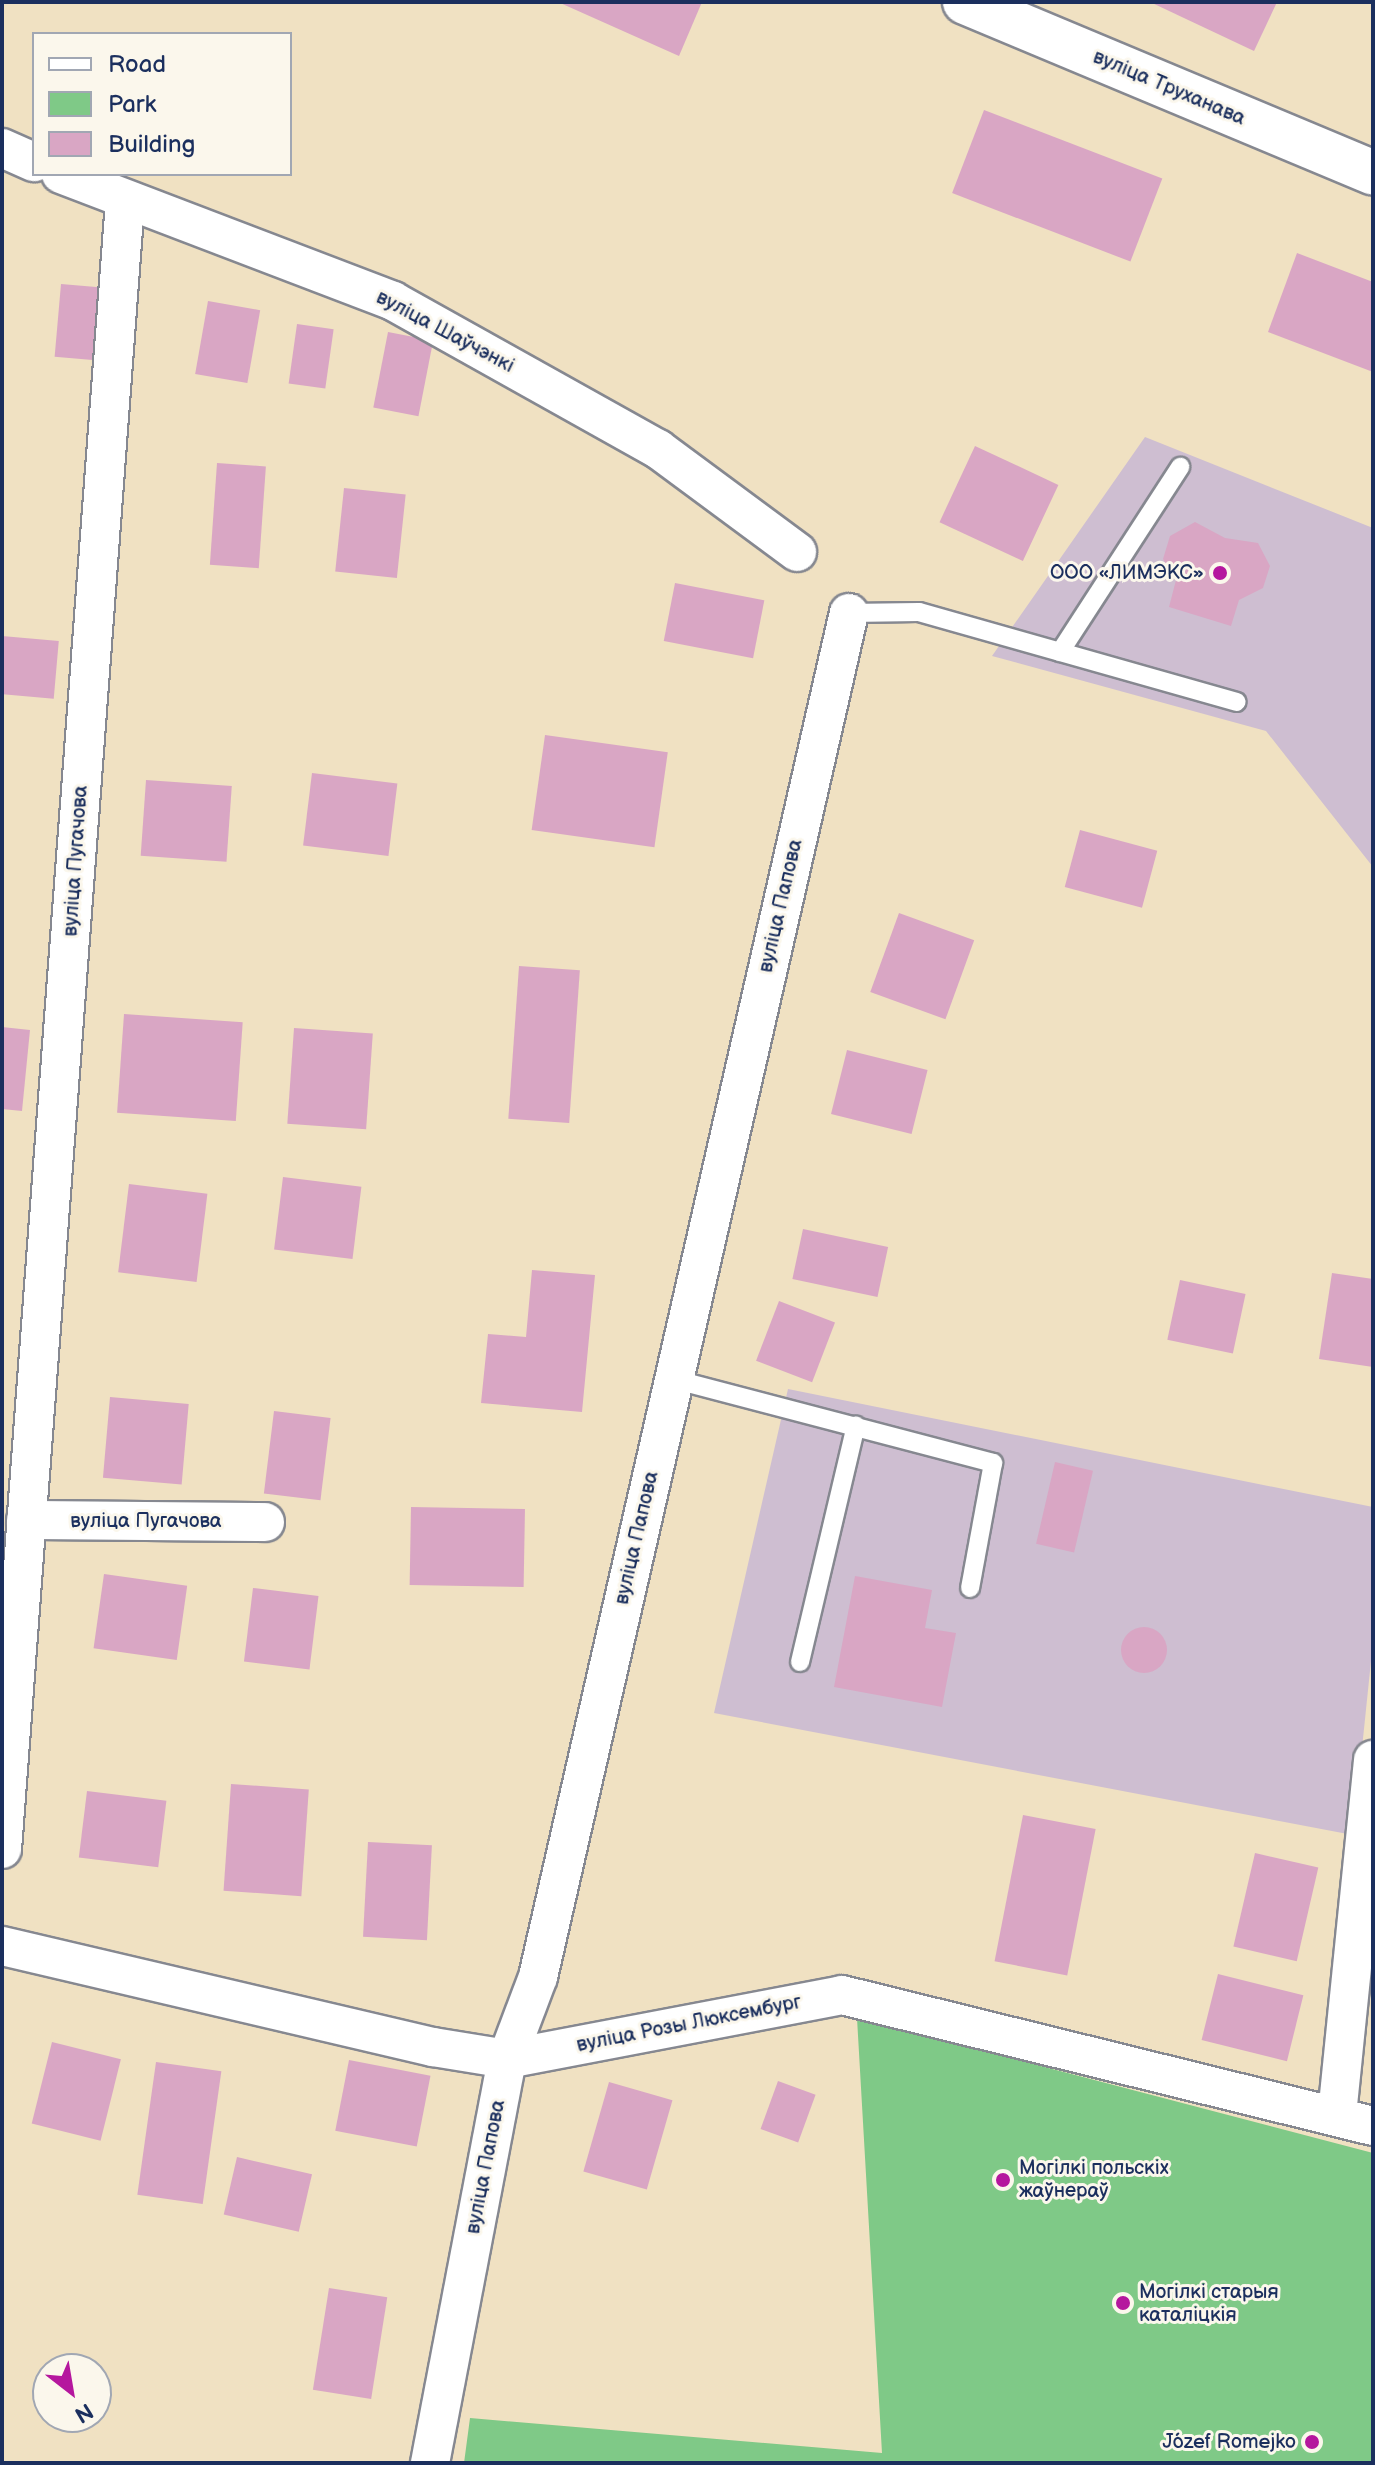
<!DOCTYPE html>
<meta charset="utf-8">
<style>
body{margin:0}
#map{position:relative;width:1375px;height:2465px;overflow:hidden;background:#f0e1c2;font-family:"Balsamiq Sans",sans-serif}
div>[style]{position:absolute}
.industrial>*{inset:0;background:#cebed1}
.green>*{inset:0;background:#7fc987}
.building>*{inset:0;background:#d9a6c4;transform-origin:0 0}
.round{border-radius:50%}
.roads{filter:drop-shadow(2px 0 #868890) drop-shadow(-2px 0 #868890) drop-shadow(0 2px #868890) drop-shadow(0 -2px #868890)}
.service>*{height:18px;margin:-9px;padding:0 9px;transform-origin:9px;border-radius:9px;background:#fff}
.minor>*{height:38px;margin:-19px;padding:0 19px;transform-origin:19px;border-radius:19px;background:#fff}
.secondary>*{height:44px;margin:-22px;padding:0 22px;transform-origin:22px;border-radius:22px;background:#fff}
.dots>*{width:22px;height:22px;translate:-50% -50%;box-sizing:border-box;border:4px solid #fbf7ec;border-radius:50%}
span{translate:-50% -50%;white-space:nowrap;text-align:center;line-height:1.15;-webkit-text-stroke:6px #fbf7ec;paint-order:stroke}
.street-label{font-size:20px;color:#1b2f5e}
.poi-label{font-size:20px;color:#1b2f5e}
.right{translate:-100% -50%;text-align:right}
.left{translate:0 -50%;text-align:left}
.frame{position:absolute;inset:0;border:4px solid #1b2f5e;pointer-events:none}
.legend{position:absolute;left:32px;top:32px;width:260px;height:144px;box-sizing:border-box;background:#fbf7ec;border:2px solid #a1a7b3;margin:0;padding:10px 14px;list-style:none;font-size:24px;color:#1b2f5e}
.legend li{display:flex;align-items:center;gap:16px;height:40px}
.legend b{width:40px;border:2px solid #a1a7b3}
.north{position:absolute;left:32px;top:2353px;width:80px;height:80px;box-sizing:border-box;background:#fbf7ec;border:2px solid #a1a7b3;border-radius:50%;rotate:149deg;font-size:22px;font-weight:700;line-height:32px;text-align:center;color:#1b2f5e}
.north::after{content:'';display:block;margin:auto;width:28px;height:36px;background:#b5179e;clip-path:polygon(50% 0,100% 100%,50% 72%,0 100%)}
</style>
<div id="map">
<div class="industrial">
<i style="clip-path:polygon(1145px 437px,1373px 528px,1373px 867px,1266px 731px,992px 656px)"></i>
<i style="clip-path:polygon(788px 1389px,1373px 1507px,1373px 1642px,1353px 1835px,714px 1713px)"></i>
</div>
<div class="green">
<i style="clip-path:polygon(857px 2018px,1373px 2153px,1373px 2463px,464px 2463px,470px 2418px,882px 2453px)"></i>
</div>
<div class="building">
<i style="clip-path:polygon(558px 2px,702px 2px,679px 56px)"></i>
<i style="clip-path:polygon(1150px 2px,1277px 2px,1254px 51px)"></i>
<i style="left:984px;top:110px;width:191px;height:89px;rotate:21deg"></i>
<i style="clip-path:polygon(1297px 253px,1373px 282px,1373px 372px,1268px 332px)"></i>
<i style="left:61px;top:284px;width:44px;height:73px;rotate:5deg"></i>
<i style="left:208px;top:301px;width:53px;height:74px;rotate:10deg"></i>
<i style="left:297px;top:324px;width:37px;height:60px;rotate:8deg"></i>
<i style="left:388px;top:332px;width:46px;height:77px;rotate:11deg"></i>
<i style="left:975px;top:446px;width:92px;height:84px;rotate:25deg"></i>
<i style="left:217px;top:463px;width:49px;height:102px;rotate:4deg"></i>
<i style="left:344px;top:488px;width:62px;height:84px;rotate:6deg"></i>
<i style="clip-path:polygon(1195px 522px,1225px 538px,1258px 543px,1270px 566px,1263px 588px,1239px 600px,1231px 626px,1169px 607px,1176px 580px,1163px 559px,1170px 536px)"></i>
<i style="left:675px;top:583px;width:91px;height:59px;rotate:11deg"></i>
<i style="left:2px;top:636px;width:57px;height:58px;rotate:5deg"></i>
<i style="left:545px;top:735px;width:124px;height:96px;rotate:8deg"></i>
<i style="left:312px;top:773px;width:86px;height:73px;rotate:7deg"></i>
<i style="left:146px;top:780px;width:86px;height:76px;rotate:4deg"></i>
<i style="left:1080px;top:830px;width:80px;height:59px;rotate:15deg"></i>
<i style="left:899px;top:913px;width:80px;height:84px;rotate:20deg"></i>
<i style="left:519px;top:966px;width:61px;height:153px;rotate:4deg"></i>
<i style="left:124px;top:1014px;width:119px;height:99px;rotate:4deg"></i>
<i style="clip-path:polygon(2px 1027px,30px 1030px,22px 1111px,2px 1109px)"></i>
<i style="left:294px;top:1028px;width:79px;height:96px;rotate:4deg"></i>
<i style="left:847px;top:1050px;width:83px;height:66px;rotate:14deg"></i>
<i style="left:283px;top:1177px;width:79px;height:73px;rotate:7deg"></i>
<i style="left:129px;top:1184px;width:79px;height:89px;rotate:7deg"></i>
<i style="left:803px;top:1229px;width:87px;height:51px;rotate:12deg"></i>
<i style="clip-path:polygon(532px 1270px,595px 1275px,582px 1412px,481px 1403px,488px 1334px,526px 1337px)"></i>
<i style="clip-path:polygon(1332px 1273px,1373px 1279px,1373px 1367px,1319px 1359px)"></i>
<i style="left:1180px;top:1280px;width:67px;height:61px;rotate:12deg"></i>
<i style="left:779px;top:1301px;width:60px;height:64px;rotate:21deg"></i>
<i style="left:110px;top:1397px;width:79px;height:81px;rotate:5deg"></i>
<i style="left:274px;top:1411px;width:57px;height:83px;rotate:7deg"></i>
<i style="left:1055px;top:1462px;width:39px;height:84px;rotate:13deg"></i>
<i style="left:411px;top:1507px;width:114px;height:78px;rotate:1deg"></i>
<i style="left:104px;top:1574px;width:84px;height:75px;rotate:8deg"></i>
<i style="clip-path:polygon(855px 1576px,932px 1590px,925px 1628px,956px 1633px,942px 1707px,834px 1687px)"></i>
<i style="left:253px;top:1588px;width:66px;height:74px;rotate:7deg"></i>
<i class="round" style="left:1121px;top:1627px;width:46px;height:46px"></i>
<i style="left:231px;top:1784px;width:78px;height:107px;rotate:4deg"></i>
<i style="left:87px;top:1791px;width:80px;height:67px;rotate:7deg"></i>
<i style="left:1023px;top:1815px;width:74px;height:149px;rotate:11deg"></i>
<i style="left:368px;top:1842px;width:64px;height:95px;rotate:3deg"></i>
<i style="left:1255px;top:1853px;width:65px;height:96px;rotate:13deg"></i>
<i style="left:1218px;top:1974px;width:88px;height:68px;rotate:14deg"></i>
<i style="left:52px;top:2042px;width:71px;height:84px;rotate:14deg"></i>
<i style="left:349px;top:2060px;width:83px;height:72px;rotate:11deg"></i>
<i style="left:156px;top:2062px;width:66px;height:134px;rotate:8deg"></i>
<i style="left:778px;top:2081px;width:40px;height:51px;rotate:20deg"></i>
<i style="left:609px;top:2082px;width:66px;height:93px;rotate:16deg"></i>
<i style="left:237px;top:2157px;width:77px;height:59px;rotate:13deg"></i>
<i style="left:329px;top:2288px;width:59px;height:103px;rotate:9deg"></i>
</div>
<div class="roads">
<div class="service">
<i style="left:849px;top:613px;width:70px;rotate:-0.8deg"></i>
<i style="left:919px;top:612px;width:330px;rotate:15.8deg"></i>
<i style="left:1060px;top:652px;width:221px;rotate:-57deg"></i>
<i style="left:673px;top:1379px;width:331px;rotate:14.7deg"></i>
<i style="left:993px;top:1463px;width:127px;rotate:100.4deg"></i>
<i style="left:800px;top:1662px;width:243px;rotate:-76.7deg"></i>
</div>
<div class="minor">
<i style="left:2px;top:148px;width:35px;rotate:24deg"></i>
<i style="left:61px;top:174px;width:355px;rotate:20.9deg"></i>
<i style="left:393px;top:301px;width:304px;rotate:29.2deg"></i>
<i style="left:658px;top:449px;width:173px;rotate:36.5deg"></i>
<i style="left:26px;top:1520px;width:239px;rotate:0.5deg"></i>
<i style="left:2px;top:1849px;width:1652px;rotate:-85.73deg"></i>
<i style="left:2px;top:1946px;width:443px;rotate:13.2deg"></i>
<i style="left:433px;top:2047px;width:75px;rotate:9.2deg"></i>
<i style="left:507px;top:2059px;width:341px;rotate:-10.8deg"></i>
<i style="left:842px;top:1995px;width:547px;rotate:13.86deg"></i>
<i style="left:1337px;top:2115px;width:357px;rotate:-84.2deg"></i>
<i style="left:430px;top:2463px;width:411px;rotate:-79.2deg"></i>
<i style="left:507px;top:2059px;width:88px;rotate:-69.3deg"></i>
<i style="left:538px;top:1977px;width:1399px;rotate:-77.16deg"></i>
</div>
<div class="secondary">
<i style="left:965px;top:2px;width:442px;rotate:22.7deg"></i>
</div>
</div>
<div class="dots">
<i style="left:1220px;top:573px;background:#b5179e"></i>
<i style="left:1003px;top:2180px;background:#b5179e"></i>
<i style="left:1123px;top:2303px;background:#b5179e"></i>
<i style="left:1312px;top:2442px;background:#b5179e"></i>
</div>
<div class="street-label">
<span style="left:1169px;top:88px;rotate:23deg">вуліца Труханава</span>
<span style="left:445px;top:332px;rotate:28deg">вуліца Шаўчэнкі</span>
<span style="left:76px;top:861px;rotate:-86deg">вуліца Пугачова</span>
<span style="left:781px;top:906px;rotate:-77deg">вуліца Папова</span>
<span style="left:146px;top:1521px">вуліца Пугачова</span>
<span style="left:637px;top:1538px;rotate:-77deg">вуліца Папова</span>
<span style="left:689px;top:2024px;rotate:-11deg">вуліца Розы Люксембург</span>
<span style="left:486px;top:2167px;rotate:-79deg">вуліца Папова</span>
</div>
<div class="poi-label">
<span class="right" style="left:1204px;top:573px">ООО «ЛИМЭКС»</span>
<span class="left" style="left:1019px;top:2180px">Могілкі польскіх<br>жаўнераў</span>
<span class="left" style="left:1139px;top:2304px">Могілкі старыя<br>каталіцкія</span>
<span class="right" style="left:1296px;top:2442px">Józef Romejko</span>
</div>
<div class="frame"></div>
<ul class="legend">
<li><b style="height:10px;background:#fff"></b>Road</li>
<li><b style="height:22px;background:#7fc987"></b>Park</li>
<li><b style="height:22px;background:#d9a6c4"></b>Building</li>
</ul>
<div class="north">N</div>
</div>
